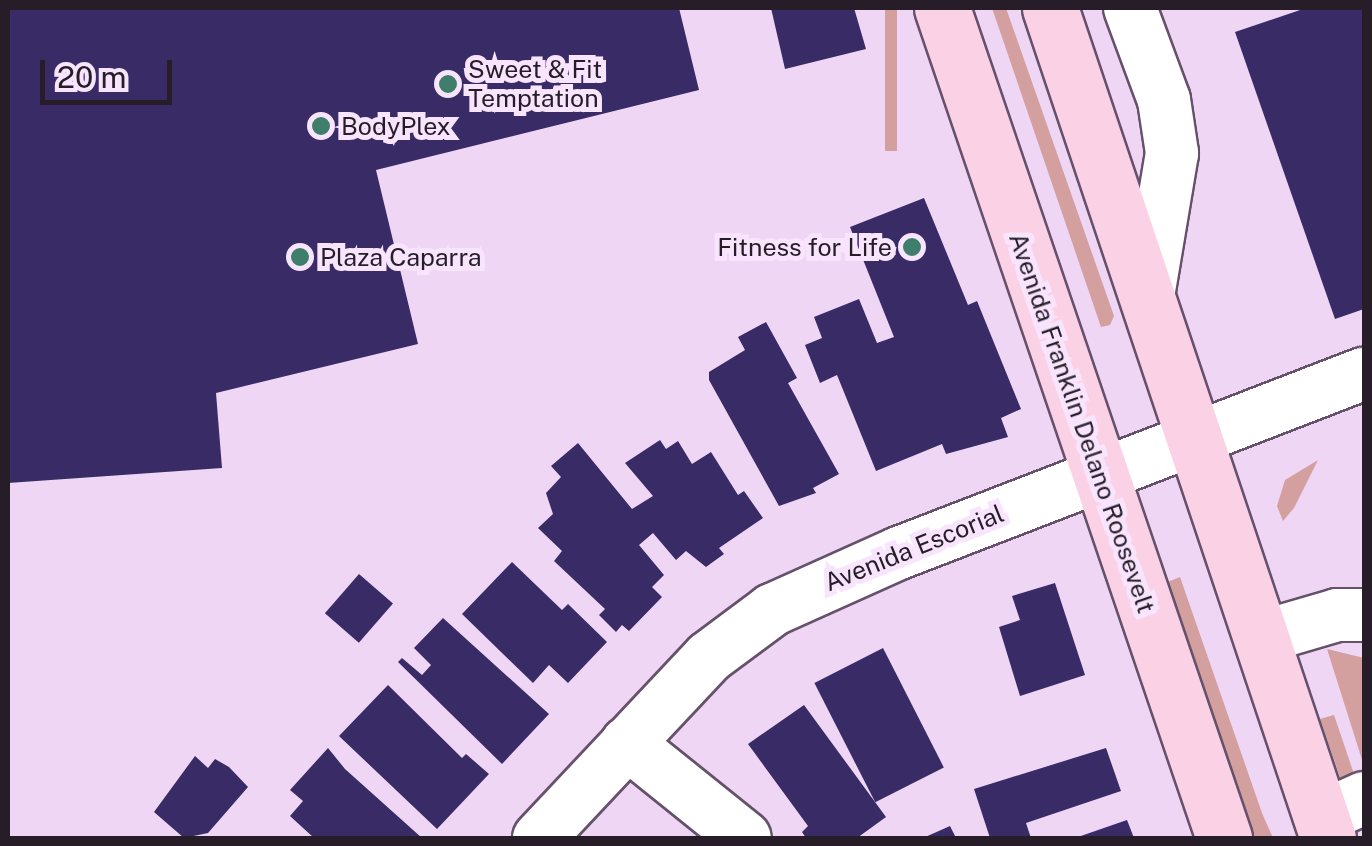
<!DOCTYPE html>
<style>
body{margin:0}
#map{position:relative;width:1372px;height:846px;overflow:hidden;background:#eed6f4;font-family:"Public Sans",sans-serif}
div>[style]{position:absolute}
.green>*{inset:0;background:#d39f9f;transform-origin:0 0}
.building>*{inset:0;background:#392c66;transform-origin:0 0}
.roads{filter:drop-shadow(2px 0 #66516b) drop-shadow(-2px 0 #66516b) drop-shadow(0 2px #66516b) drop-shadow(0 -2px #66516b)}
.minor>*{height:52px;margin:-26px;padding:0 26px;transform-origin:26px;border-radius:26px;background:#fff}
.major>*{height:55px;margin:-27.5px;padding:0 27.5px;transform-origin:27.5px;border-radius:27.5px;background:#fbd1e5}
.dots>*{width:28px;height:28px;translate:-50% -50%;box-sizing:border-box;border:5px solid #f8e5fd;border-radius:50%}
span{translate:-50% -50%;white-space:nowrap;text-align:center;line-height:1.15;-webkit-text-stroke:10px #f8e5fd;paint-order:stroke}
.poi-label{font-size:25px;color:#261d28}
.left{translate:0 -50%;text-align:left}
.right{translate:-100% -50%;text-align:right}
.street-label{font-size:25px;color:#261d28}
.frame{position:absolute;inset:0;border:10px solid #261d28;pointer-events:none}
.scale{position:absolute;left:40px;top:60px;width:132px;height:45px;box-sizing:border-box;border:5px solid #261d28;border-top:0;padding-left:12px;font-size:30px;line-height:35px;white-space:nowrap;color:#261d28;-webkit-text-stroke:8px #f8e5fd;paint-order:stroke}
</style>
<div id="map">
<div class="green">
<i style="left:885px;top:8px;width:12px;height:143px"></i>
<i style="clip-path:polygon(992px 8px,1006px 8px,1114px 316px,1110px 325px,1101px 327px)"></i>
<i style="clip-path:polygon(1318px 460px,1294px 508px,1283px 521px,1277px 506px,1285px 480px)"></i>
<i style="clip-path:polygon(1180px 577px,1262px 813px,1273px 838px,1252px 838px,1165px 583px)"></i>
<i style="clip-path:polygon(1327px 649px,1364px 658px,1364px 766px)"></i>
<i style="clip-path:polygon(1334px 715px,1353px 771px,1351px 778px,1340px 777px,1320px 719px)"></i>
</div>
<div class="building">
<i style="clip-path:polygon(8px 8px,679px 8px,699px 90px,376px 170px,418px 344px,216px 393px,222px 468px,8px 483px)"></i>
<i style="clip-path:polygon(771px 8px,854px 8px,866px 49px,785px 69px)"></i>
<i style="clip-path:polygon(1306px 8px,1364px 8px,1364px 309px,1335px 319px,1235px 32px)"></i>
<i style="clip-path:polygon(924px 198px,968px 305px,977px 301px,1021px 409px,1001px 418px,1008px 437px,946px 454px,942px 444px,876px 471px,837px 375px,820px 383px,805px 345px,822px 338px,814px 317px,859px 299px,877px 343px,894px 337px,850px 227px)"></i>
<i style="clip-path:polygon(766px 322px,797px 378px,788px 383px,839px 474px,813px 488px,816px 493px,779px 506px,709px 380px,709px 372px,745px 350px,738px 337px)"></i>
<i style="clip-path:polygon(660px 440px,666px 449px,678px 441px,692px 464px,711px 452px,738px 495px,744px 491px,763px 518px,719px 548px,724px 554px,706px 567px,686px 551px,676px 560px,653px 533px,639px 545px,664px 575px,652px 587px,662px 597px,629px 631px,622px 625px,616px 632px,599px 615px,605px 609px,554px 561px,562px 551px,538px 528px,553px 514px,546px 493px,561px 477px,551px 466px,578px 443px,632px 509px,653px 496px,625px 463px)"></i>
<i style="clip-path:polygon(512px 562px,562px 610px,568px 604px,607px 642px,568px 683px,549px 665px,533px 683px,462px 614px)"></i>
<i style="left:359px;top:574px;width:45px;height:52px;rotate:41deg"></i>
<i style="clip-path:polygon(1055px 583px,1085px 675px,1020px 696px,999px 627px,1020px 620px,1012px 596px)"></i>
<i style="clip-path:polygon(443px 618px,549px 714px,502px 764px,398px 662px,402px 658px,422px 675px,431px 665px,414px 648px)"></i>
<i style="left:883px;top:648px;width:134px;height:77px;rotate:63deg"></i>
<i style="clip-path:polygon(388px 685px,462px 758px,466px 754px,489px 774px,437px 829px,339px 736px)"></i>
<i style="clip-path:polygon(804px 705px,886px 817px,857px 838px,806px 838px,802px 832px,808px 826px,748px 744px)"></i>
<i style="clip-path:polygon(328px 748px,345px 769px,422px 838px,314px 838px,290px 816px,303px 801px,290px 790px)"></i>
<i style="clip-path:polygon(1106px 748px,1121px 791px,1026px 823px,1031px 838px,990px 838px,974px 789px)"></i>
<i style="clip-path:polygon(195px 756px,208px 768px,215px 759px,229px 767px,248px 787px,208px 833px,184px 838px,154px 812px)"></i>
<i style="clip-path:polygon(1127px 820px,1134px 838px,1075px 838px)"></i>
<i style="clip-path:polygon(950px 826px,956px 838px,923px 838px)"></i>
</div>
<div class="roads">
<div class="minor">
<i style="left:1130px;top:8px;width:98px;rotate:69.7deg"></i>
<i style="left:1164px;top:100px;width:54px;rotate:81.4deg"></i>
<i style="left:1172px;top:153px;width:140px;rotate:99.5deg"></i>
<i style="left:1262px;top:637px;width:78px;rotate:-16.3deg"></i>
<i style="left:1337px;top:615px;width:27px"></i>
<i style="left:627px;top:743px;width:151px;rotate:38.8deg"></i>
<i style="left:1322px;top:817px;width:46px;rotate:-24.3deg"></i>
<i style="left:539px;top:838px;width:248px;rotate:-46.8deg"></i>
<i style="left:709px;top:657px;width:79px;rotate:-36.7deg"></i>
<i style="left:772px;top:610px;width:139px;rotate:-24.2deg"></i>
<i style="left:899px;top:553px;width:498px;rotate:-21.1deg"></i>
</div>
<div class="major">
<i style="left:942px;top:8px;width:877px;rotate:71.23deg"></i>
<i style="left:1050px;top:8px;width:875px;rotate:71.48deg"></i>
</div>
</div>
<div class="dots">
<i style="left:448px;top:84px;background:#3f7e6b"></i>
<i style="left:321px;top:126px;background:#3f7e6b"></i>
<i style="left:912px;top:247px;background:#3f7e6b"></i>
<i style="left:300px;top:257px;background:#3f7e6b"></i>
</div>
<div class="poi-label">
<span class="left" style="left:468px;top:84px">Sweet &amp; Fit<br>Temptation</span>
<span class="left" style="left:341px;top:126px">BodyPlex</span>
<span class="right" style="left:892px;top:247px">Fitness for Life</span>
<span class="left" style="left:320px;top:257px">Plaza Caparra</span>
</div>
<div class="street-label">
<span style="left:1082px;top:423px;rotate:71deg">Avenida Franklin Delano Roosevelt</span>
<span style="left:914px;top:548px;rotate:-22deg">Avenida Escorial</span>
</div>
<div class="frame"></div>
<div class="scale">20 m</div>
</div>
